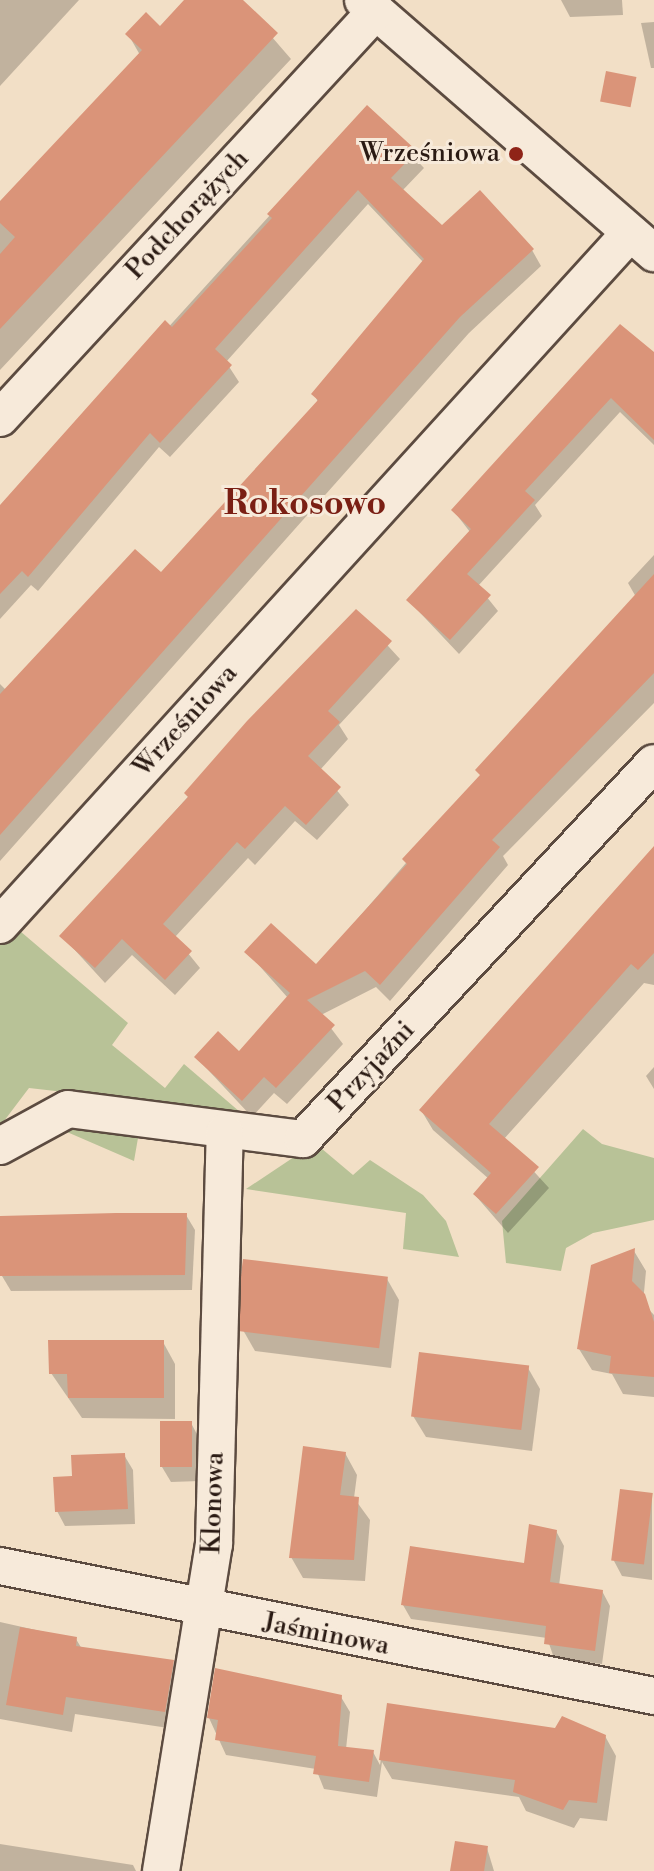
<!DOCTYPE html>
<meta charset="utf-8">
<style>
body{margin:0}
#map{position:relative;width:654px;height:1871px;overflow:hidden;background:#f2dfc6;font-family:"Libre Bodoni",serif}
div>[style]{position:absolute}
.green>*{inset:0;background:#b8c297}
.shadow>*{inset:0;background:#0003}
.building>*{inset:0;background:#da9479;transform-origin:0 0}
.roads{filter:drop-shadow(2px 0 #5c4b40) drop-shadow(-2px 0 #5c4b40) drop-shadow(0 2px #5c4b40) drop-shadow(0 -2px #5c4b40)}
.minor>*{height:36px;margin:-18px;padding:0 18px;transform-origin:18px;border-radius:18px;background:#f7eada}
.dots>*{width:22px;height:22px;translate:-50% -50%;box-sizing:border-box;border:4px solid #f7eada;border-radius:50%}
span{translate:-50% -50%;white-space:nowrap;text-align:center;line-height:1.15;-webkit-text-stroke:6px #f7eada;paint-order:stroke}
.poi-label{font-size:26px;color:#2a1a13}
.right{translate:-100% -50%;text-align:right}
.street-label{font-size:26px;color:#2a1a13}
.district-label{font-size:34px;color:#7a1f14;font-weight:700}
</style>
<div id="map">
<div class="green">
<i style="clip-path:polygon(0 914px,128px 1023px,112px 1045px,165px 1088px,184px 1064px,240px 1112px,29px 1088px,4px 1121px,12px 1160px,0 1166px)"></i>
<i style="clip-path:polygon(76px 1121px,127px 1129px,138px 1138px,134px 1161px,67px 1132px,23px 1154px,23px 1134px)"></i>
<i style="clip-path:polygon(583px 1129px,602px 1144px,654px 1158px,654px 1220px,593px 1233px,566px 1248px,561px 1271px,506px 1263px,502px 1221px)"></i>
<i style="clip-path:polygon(315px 1143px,353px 1175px,370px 1160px,423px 1195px,446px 1221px,459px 1257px,403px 1249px,406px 1213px,246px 1189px)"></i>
</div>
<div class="shadow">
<i style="clip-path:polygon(0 0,79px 0,0 86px)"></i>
<i style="clip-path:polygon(187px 0,240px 0,291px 59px,0 370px,0 210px,140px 55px,128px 34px,160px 28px)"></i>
<i style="clip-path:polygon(561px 0,622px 0,623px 15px,570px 17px)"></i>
<i style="clip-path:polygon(654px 22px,654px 68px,651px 68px,641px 23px)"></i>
<i style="clip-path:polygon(367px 108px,424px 168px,402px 191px,442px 227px,532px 250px,541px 266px,469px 333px,0 861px,0 684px,6px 690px,161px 575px,318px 402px,314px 394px,424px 263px,368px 204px,226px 362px,239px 382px,170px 457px,159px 447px,38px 591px,31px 585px,0 619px,0 513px)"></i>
<i style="clip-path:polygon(654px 355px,654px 445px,620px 412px,535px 505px,542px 516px,478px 586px,498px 611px,459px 654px,408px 600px,470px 532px,453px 510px)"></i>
<i style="clip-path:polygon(654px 555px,654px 703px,503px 856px,508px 865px,390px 1001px,376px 987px,321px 1015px,343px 1044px,287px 1104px,274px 1093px,252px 1117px,196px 1057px,240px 1053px,288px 998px,247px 952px,316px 967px,636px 597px,628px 583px)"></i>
<i style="clip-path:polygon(356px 611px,400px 659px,339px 725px,348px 739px,320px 770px,349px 805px,317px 840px,295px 821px,255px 865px,248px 858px,175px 937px,200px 968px,175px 995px,132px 955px,105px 983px,62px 936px)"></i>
<i style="clip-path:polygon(654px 852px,654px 985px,644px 983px,504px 1139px,549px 1188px,508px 1233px,475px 1195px,489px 1179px,433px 1130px,421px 1110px)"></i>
<i style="clip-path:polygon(654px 1067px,654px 1089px,646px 1076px)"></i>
<i style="clip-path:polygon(186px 1215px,195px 1230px,192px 1290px,11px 1291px,2px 1276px)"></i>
<i style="clip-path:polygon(634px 1251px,646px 1271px,643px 1303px,654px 1315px,654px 1397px,623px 1394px,612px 1374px,592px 1370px,579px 1349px)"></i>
<i style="clip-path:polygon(387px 1279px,399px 1300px,391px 1368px,255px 1351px,243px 1330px)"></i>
<i style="clip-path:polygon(163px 1342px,175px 1364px,175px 1419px,82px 1418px,51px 1373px)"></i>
<i style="clip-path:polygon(528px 1368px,540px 1389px,532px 1451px,426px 1437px,413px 1416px)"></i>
<i style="clip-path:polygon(191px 1423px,199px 1438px,200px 1481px,171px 1482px,162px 1467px)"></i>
<i style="clip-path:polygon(345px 1453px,357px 1475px,354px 1498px,370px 1520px,365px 1581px,303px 1578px,291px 1557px)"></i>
<i style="clip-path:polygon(124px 1455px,133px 1470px,135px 1524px,65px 1526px,57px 1511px,74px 1478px)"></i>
<i style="clip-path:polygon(652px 1495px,652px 1580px,622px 1576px,614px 1561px)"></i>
<i style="clip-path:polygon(556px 1531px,564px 1546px,559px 1586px,602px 1591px,610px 1606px,602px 1664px,554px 1658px,547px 1638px,411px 1619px,403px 1605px,526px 1565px)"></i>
<i style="clip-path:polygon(0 1622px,76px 1639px,82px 1649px,173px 1662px,183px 1680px,175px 1729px,75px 1714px,72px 1732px,0 1719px)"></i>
<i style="clip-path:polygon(341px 1697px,350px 1712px,346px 1749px,373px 1752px,380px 1765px,389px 1705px,605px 1736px,616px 1756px,607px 1821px,580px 1818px,574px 1828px,526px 1811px,519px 1797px,392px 1779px,382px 1762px,377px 1797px,324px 1789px,316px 1769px,226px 1755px,209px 1718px)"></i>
<i style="clip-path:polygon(0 1844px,133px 1865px,136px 1871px,0 1871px)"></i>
<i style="clip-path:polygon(487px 1848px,494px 1871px,452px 1871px)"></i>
</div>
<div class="building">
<i style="clip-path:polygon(184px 0,243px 0,278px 33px,0 329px,0 254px,15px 237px,0 223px,0 201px,142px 50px,125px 34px,146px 12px,160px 26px)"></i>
<i style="left:606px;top:71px;width:31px;height:31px;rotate:11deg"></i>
<i style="clip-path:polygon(367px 105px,417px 151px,391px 178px,442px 225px,480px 190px,534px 249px,460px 317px,0 835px,0 694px,135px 549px,161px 572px,318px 400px,311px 394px,424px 259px,358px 190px,215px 349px,232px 365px,160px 443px,150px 433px,28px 577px,22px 571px,0 594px,0 505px,165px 320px,172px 327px,272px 218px,267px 214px)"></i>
<i style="clip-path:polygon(620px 324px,654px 352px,654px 440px,611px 398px,525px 491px,535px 500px,467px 574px,491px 595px,450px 640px,406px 600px,471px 529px,451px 510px)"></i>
<i style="clip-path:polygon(654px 574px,654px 673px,492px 840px,500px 847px,380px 985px,365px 971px,307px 1000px,335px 1025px,276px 1088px,264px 1077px,242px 1101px,194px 1057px,218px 1031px,239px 1051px,290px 993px,244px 952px,271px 923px,316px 964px,407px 864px,402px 859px,480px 775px,475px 770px)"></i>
<i style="clip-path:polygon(356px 609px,392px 641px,328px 711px,340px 722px,308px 756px,341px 787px,306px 825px,285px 806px,245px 849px,237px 842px,163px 924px,192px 951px,165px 980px,122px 939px,95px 968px,59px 936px,188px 797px,184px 793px,247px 721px)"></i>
<i style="clip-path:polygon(654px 846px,654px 953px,638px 970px,631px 964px,489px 1124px,539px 1167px,496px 1214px,473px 1194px,491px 1173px,419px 1110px)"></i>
<i style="clip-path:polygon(116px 1213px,187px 1213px,185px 1275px,0 1276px,0 1216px)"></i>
<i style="clip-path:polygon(635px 1248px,632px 1281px,645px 1294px,654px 1322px,654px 1377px,609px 1373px,611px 1356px,577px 1349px,591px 1265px)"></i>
<i style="left:243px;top:1259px;width:146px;height:72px;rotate:7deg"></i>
<i style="clip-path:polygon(48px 1340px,164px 1340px,164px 1398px,68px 1398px,67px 1374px,49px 1374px)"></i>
<i style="left:419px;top:1352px;width:111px;height:65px;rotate:7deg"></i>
<i style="left:160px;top:1421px;width:32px;height:46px"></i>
<i style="clip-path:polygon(303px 1446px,346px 1452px,340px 1495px,359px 1497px,354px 1560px,289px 1558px)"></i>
<i style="clip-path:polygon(125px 1453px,128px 1509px,55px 1512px,53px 1477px,72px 1476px,71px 1455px)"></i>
<i style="left:620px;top:1489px;width:33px;height:72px;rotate:7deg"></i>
<i style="clip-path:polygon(529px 1524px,557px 1530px,550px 1582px,603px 1590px,595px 1651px,544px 1644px,546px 1626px,401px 1605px,410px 1546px,524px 1563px)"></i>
<i style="clip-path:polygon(20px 1627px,77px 1637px,76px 1646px,174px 1660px,165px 1712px,66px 1697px,63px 1715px,6px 1705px)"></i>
<i style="clip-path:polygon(215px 1668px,342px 1695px,338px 1746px,374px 1750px,369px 1782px,313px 1774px,316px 1756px,215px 1740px,218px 1720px,207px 1718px)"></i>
<i style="clip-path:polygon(387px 1703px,555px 1728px,562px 1716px,606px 1735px,597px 1803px,569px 1800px,563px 1810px,513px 1792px,515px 1780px,379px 1760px)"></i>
<i style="clip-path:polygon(455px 1841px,488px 1846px,484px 1871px,450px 1871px)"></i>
</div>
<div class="roads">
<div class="minor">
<i style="left:363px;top:0;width:386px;rotate:41deg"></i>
<i style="left:0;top:418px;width:554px;rotate:-47.27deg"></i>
<i style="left:0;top:925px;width:936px;rotate:-47.69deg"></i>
<i style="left:0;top:1146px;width:77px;rotate:-28.6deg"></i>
<i style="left:68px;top:1109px;width:237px;rotate:7.3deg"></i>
<i style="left:303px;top:1139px;width:514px;rotate:-46.97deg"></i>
<i style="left:0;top:1566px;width:667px;rotate:11.24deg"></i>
<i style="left:161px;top:1871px;width:331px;rotate:-80.8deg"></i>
<i style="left:214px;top:1544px;width:412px;rotate:-88.5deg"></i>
</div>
</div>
<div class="dots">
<i style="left:516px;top:154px;background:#8f2418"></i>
</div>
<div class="poi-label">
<span class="right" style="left:500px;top:154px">Wrześniowa</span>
</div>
<div class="street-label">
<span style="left:188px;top:215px;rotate:-47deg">Podchorążych</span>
<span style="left:186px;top:721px;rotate:-48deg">Wrześniowa</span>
<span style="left:372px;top:1067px;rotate:-47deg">Przyjaźni</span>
<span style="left:214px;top:1503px;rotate:-88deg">Klonowa</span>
<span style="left:326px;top:1635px;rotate:11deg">Jaśminowa</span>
</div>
<div class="district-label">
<span style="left:305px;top:505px">Rokosowo</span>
</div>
</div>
